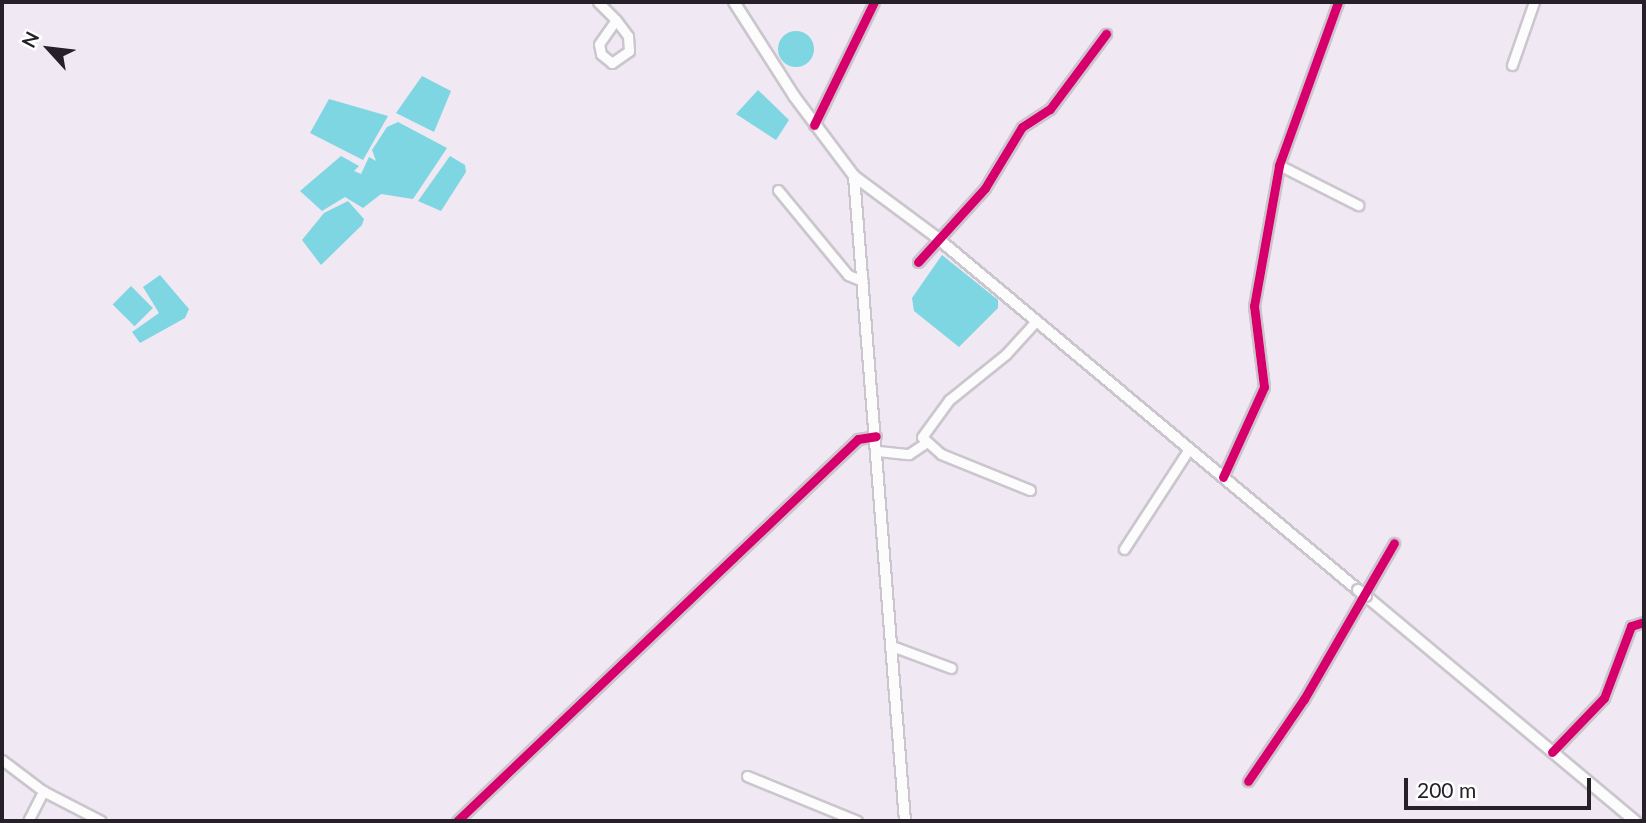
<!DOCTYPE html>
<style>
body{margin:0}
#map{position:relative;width:1646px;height:823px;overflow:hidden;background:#f0e8f3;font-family:Lato,sans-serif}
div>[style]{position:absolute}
.water>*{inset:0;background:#7dd6e1;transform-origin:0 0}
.round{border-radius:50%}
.roads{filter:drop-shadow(2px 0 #cbc6ce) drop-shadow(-2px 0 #cbc6ce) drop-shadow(0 2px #cbc6ce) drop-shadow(0 -2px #cbc6ce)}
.minor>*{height:9px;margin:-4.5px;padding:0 4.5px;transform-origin:4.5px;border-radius:4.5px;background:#fdfcfd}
.major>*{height:10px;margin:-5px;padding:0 5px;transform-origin:5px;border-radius:5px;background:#fdfcfd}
.bridges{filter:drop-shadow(2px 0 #cbc6ce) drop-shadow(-2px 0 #cbc6ce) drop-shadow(0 2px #cbc6ce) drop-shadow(0 -2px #cbc6ce)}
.major-bridge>*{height:10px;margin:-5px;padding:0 5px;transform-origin:5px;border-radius:5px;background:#fdfcfd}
.cycleway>*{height:9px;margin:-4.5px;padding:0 4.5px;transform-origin:4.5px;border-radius:4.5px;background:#d6006c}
span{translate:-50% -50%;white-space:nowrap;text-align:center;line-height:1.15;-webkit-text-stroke:6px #fff;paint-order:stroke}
.frame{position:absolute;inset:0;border:4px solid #262128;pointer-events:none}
.north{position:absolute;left:14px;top:14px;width:70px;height:70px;-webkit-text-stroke:5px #fff;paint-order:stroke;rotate:297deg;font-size:19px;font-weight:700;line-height:28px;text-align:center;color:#262128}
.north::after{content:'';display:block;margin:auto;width:24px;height:32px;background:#262128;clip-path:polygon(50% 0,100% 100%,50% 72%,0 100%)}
.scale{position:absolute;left:1404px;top:778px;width:187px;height:32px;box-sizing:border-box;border:4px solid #262128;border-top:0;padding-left:9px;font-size:21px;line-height:24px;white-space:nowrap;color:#262128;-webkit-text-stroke:5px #fff;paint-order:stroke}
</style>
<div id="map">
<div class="water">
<i class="round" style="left:778px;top:31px;width:36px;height:36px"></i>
<i style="clip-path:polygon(422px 76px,451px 91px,434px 132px,396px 113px)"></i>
<i style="clip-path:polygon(758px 90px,789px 120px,776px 140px,736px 114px)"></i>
<i style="clip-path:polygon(329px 99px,388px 116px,363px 160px,310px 133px)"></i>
<i style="clip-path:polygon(398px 122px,447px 148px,413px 199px,381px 194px,363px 208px,345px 197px,322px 211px,300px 191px,341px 156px,359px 166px,354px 171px,361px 174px,369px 157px,376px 161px,372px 150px,387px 127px)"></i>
<i style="clip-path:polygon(450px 156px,465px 165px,466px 172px,441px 211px,418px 201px)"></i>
<i style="clip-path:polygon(348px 201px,364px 219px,362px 225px,321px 265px,302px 240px,324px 213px)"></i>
<i style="clip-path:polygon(942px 255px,998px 300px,998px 308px,959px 347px,914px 311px,912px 298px)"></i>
<i style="clip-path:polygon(160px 275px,189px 309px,185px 318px,140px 343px,132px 332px,159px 313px,143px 287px)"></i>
<i style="left:131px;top:286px;width:31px;height:26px;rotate:45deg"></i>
</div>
<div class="roads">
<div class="minor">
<i style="left:598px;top:2px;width:25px;rotate:45deg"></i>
<i style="left:616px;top:20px;width:20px;rotate:53deg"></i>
<i style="left:628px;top:36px;width:15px;rotate:86deg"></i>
<i style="left:629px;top:51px;width:21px;rotate:145deg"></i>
<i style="left:612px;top:63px;width:14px;rotate:-141deg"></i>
<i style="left:601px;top:54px;width:10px;rotate:-101deg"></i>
<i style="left:599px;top:44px;width:29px;rotate:-55deg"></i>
<i style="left:1512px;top:65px;width:67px;rotate:-70.8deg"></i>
<i style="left:814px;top:125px;width:137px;rotate:-64deg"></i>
<i style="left:1279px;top:165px;width:89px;rotate:26.9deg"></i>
<i style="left:778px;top:190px;width:110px;rotate:50.5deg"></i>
<i style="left:848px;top:275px;width:16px;rotate:22deg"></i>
<i style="left:918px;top:262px;width:100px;rotate:-47.8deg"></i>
<i style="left:985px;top:188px;width:71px;rotate:-58.8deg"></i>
<i style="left:1022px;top:127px;width:33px;rotate:-33deg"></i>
<i style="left:1050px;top:109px;width:94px;rotate:-53.3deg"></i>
<i style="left:878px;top:451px;width:31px;rotate:6deg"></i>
<i style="left:909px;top:454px;width:18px;rotate:-34deg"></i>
<i style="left:1223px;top:477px;width:99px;rotate:-65.5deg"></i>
<i style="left:1264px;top:387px;width:82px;rotate:-97deg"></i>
<i style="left:1254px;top:306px;width:143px;rotate:-79.9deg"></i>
<i style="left:1279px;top:165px;width:173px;rotate:-70.1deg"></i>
<i style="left:1030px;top:490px;width:96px;rotate:-158deg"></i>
<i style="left:941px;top:454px;width:25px;rotate:-138deg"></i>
<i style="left:922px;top:437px;width:46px;rotate:-53.9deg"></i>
<i style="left:949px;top:400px;width:73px;rotate:-38.9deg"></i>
<i style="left:1006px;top:354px;width:45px;rotate:-47.7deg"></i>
<i style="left:1124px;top:549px;width:119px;rotate:-57deg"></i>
<i style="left:892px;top:646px;width:63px;rotate:20.4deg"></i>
<i style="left:1552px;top:752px;width:75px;rotate:-46.1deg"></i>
<i style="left:1604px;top:698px;width:77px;rotate:-69.4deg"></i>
<i style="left:1631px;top:626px;width:14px;rotate:-17deg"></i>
<i style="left:2px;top:760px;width:51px;rotate:37.1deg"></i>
<i style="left:747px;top:776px;width:119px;rotate:22.2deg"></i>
<i style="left:1248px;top:781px;width:99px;rotate:-55.7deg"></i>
<i style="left:1304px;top:699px;width:180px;rotate:-60deg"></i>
<i style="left:28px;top:821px;width:34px;rotate:-63deg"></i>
<i style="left:43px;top:791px;width:65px;rotate:27.3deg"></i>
<i style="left:457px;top:821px;width:554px;rotate:-43.61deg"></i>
<i style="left:858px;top:439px;width:18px;rotate:-9deg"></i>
</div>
<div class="major">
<i style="left:734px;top:2px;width:112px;rotate:57.4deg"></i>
<i style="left:794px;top:96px;width:100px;rotate:53.1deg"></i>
<i style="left:854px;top:176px;width:102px;rotate:36.6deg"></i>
<i style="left:936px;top:237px;width:550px;rotate:39.91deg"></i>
<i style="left:854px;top:176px;width:647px;rotate:85.48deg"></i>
<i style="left:1366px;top:596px;width:351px;rotate:39.9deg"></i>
</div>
</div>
<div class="bridges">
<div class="major-bridge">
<i style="left:1358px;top:590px;width:10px;rotate:37deg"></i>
</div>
</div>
<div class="cycleway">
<i style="left:814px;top:125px;width:137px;rotate:-64deg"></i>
<i style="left:918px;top:262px;width:100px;rotate:-47.8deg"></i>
<i style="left:985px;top:188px;width:71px;rotate:-58.8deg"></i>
<i style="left:1022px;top:127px;width:33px;rotate:-33deg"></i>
<i style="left:1050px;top:109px;width:94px;rotate:-53.3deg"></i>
<i style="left:1223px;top:477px;width:99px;rotate:-65.5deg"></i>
<i style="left:1264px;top:387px;width:82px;rotate:-97deg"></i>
<i style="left:1254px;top:306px;width:143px;rotate:-79.9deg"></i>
<i style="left:1279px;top:165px;width:173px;rotate:-70.1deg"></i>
<i style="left:1552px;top:752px;width:75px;rotate:-46.1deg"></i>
<i style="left:1604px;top:698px;width:77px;rotate:-69.4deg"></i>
<i style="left:1631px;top:626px;width:14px;rotate:-17deg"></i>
<i style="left:1248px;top:781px;width:99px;rotate:-55.7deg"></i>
<i style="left:1304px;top:699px;width:180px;rotate:-60deg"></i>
<i style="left:457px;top:821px;width:554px;rotate:-43.61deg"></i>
<i style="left:858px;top:439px;width:18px;rotate:-9deg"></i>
</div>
<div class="frame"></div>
<div class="north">N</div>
<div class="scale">200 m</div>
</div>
